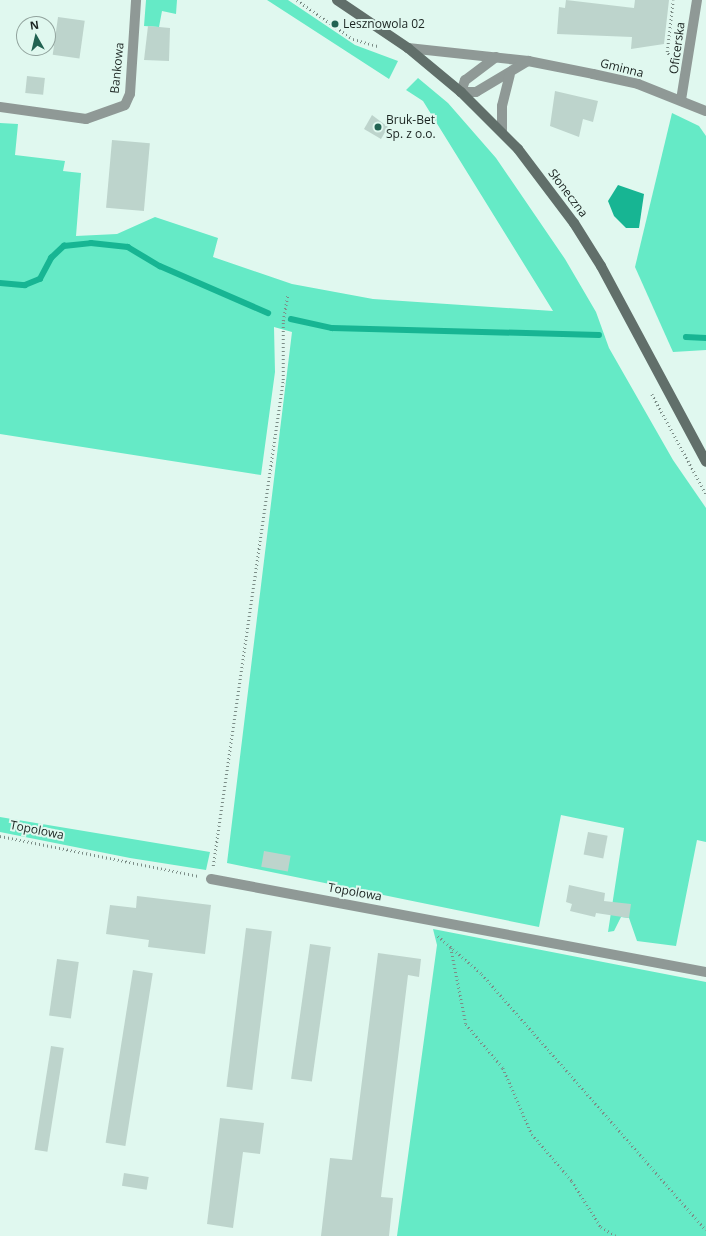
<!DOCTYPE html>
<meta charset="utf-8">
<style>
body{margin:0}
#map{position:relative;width:706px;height:1236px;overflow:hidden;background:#e0f8ef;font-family:"Open Sans",sans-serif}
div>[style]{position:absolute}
.green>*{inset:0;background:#65eac6}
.water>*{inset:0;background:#17b593}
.stream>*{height:5.5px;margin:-2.75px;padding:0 2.75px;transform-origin:2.75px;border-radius:2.75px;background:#17b593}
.building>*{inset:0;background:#bdd4cc;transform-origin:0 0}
.path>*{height:2.5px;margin-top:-1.25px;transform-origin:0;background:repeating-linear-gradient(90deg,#7c8d87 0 1px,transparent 0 4px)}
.minor>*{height:10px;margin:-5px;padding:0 5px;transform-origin:5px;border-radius:5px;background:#8f9996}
.secondary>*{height:10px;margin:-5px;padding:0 5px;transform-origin:5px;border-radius:5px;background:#616f6a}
.dots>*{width:11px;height:11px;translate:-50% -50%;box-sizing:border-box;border:2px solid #e0f8ef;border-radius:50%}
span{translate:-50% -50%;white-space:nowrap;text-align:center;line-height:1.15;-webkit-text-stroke:4px #e0f8ef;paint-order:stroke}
.poi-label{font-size:12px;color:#1b2421}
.left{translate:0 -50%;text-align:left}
.street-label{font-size:12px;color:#1b2421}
.north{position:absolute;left:16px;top:16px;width:40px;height:40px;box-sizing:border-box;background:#e0f8ef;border:1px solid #91a39d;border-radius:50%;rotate:352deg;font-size:11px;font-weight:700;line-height:16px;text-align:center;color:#1b2421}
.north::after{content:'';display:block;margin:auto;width:14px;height:18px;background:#226352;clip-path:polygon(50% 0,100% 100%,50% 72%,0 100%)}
</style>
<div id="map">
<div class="green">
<i style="clip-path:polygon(146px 0,177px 0,176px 14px,162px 11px,159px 27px,144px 26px)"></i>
<i style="clip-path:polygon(267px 0,288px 0,355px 45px,398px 61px,389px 79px)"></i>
<i style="clip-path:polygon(418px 78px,448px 103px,496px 158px,565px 259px,596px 312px,609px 348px,673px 460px,706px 508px,706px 842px,697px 840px,676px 946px,637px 941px,629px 918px,621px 917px,614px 931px,608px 932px,624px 828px,561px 815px,539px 927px,227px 863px,292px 332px,274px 327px,275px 372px,261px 475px,0 434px,0 123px,18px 124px,15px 155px,65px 161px,63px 171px,81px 173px,76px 236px,117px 234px,155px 217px,218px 238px,213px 257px,292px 284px,373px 299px,553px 311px,423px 101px,406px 90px)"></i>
<i style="clip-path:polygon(672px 113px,699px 126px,706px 136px,706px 350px,673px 352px,635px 267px)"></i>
<i style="clip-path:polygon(0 817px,210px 852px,206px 870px,130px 858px,0 832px)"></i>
<i style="clip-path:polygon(433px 929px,706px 982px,706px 1236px,397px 1236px,437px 945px)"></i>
</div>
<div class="water">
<i style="clip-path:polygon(618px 185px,644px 194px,639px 228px,626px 228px,614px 216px,608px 201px)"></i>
</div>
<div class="stream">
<i style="left:0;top:283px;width:25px;rotate:5deg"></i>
<i style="left:25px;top:285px;width:16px;rotate:-22deg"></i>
<i style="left:40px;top:279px;width:24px;rotate:-62deg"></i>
<i style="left:51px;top:258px;width:18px;rotate:-43deg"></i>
<i style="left:64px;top:246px;width:27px;rotate:-6deg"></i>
<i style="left:91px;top:243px;width:37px;rotate:6deg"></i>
<i style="left:128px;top:247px;width:37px;rotate:31deg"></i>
<i style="left:160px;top:266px;width:118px;rotate:23.5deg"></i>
<i style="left:291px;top:319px;width:42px;rotate:12.4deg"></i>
<i style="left:332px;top:328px;width:267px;rotate:1.5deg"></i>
<i style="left:686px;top:337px;width:20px;rotate:3deg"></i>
</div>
<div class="building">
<i style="clip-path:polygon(566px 0,634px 8px,635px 0,669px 0,664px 44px,631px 49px,632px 37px,557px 34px,559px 7px,565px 8px)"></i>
<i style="left:58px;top:17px;width:27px;height:38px;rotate:8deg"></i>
<i style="clip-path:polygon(148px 26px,170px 28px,169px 61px,144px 60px)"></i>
<i style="left:27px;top:76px;width:18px;height:17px;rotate:6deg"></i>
<i style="clip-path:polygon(555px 91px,598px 101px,593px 122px,583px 119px,579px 137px,550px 126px)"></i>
<i style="clip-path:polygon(372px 115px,388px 127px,381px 139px,364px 129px)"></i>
<i style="left:112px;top:140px;width:38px;height:68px;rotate:5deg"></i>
<i style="left:588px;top:832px;width:20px;height:23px;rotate:11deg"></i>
<i style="left:264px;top:851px;width:27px;height:16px;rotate:10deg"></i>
<i style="clip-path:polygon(569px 885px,605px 893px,604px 901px,631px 904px,629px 918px,596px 913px,595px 917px,570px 911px,572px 904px,566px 902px)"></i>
<i style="clip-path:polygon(137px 896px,211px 905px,205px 954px,148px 947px,149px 940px,106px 934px,110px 905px,136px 908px)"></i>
<i style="left:246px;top:928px;width:26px;height:160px;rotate:7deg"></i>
<i style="left:310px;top:944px;width:21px;height:136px;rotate:8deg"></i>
<i style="clip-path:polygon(378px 953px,421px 959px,419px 977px,408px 975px,381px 1197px,393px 1198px,389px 1236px,321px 1236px,330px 1158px,352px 1160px)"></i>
<i style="left:57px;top:959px;width:22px;height:57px;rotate:8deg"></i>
<i style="left:133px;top:970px;width:20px;height:175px;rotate:9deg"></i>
<i style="left:51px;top:1046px;width:13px;height:105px;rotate:9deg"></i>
<i style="clip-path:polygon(220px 1118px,264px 1123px,260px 1154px,243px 1152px,233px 1228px,207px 1224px)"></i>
<i style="left:124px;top:1173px;width:25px;height:13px;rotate:9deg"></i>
</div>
<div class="path">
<i style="left:297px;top:0;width:68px;rotate:34.9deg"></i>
<i style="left:353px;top:39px;width:26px;rotate:16deg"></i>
<i style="left:673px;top:61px;width:11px;rotate:-124deg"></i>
<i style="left:667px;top:52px;width:52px;rotate:-83.4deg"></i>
<i style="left:652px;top:394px;width:114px;rotate:61.6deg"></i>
<i style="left:0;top:836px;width:203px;rotate:11.4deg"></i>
<i style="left:213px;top:866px;width:491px;rotate:-81.8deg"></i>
<i style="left:283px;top:380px;width:59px;rotate:-90deg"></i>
<i style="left:283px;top:321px;width:27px;rotate:-80deg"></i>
<i style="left:438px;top:936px;width:58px;rotate:40.8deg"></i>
<i style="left:482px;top:974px;width:340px;rotate:48.8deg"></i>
<i style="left:451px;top:948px;width:77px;rotate:78.8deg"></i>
<i style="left:466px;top:1024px;width:57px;rotate:49.9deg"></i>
<i style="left:503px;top:1068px;width:72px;rotate:66.3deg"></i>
<i style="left:532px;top:1134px;width:62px;rotate:49.6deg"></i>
<i style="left:572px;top:1181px;width:54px;rotate:57.8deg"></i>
<i style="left:601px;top:1227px;width:17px;rotate:31deg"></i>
</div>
<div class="minor">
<i style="left:408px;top:48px;width:121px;rotate:6.2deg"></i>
<i style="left:528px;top:61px;width:66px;rotate:11.3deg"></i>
<i style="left:593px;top:74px;width:46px;rotate:12.5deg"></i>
<i style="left:638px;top:84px;width:73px;rotate:21.7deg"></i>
<i style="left:496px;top:57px;width:39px;rotate:143deg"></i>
<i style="left:465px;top:80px;width:13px;rotate:108deg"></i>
<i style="left:461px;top:92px;width:15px"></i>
<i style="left:476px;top:92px;width:61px;rotate:-30.8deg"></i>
<i style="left:681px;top:100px;width:101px;rotate:-80.9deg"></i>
<i style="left:0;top:107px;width:87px;rotate:7.9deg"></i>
<i style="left:86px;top:119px;width:41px;rotate:-19.7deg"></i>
<i style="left:125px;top:105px;width:12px;rotate:-66deg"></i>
<i style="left:130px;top:94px;width:94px;rotate:-86.3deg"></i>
<i style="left:502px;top:131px;width:25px;rotate:-90deg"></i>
<i style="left:502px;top:106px;width:32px;rotate:-76deg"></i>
<i style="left:211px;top:879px;width:504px;rotate:10.64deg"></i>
</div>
<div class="secondary">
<i style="left:337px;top:0;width:86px;rotate:34.1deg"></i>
<i style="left:408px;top:48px;width:69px;rotate:39.7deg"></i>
<i style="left:461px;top:92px;width:81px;rotate:45deg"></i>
<i style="left:518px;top:149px;width:93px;rotate:52.9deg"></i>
<i style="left:574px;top:223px;width:51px;rotate:57.9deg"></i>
<i style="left:601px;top:266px;width:222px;rotate:61.8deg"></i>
</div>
<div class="dots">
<i style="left:335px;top:24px;background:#226352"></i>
<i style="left:378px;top:127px;background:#226352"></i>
</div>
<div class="poi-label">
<span class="left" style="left:343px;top:24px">Lesznowola 02</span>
<span class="left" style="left:386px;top:127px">Bruk-Bet<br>Sp. z o.o.</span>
</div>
<div class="street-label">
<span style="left:677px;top:48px;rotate:-82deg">Oficerska</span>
<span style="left:117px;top:68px;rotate:-84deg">Bankowa</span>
<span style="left:622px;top:68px;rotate:14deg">Gminna</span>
<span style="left:568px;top:193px;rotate:53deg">Słoneczna</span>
<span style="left:37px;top:830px;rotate:11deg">Topolowa</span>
<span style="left:355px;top:892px;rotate:10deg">Topolowa</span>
</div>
<div class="north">N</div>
</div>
